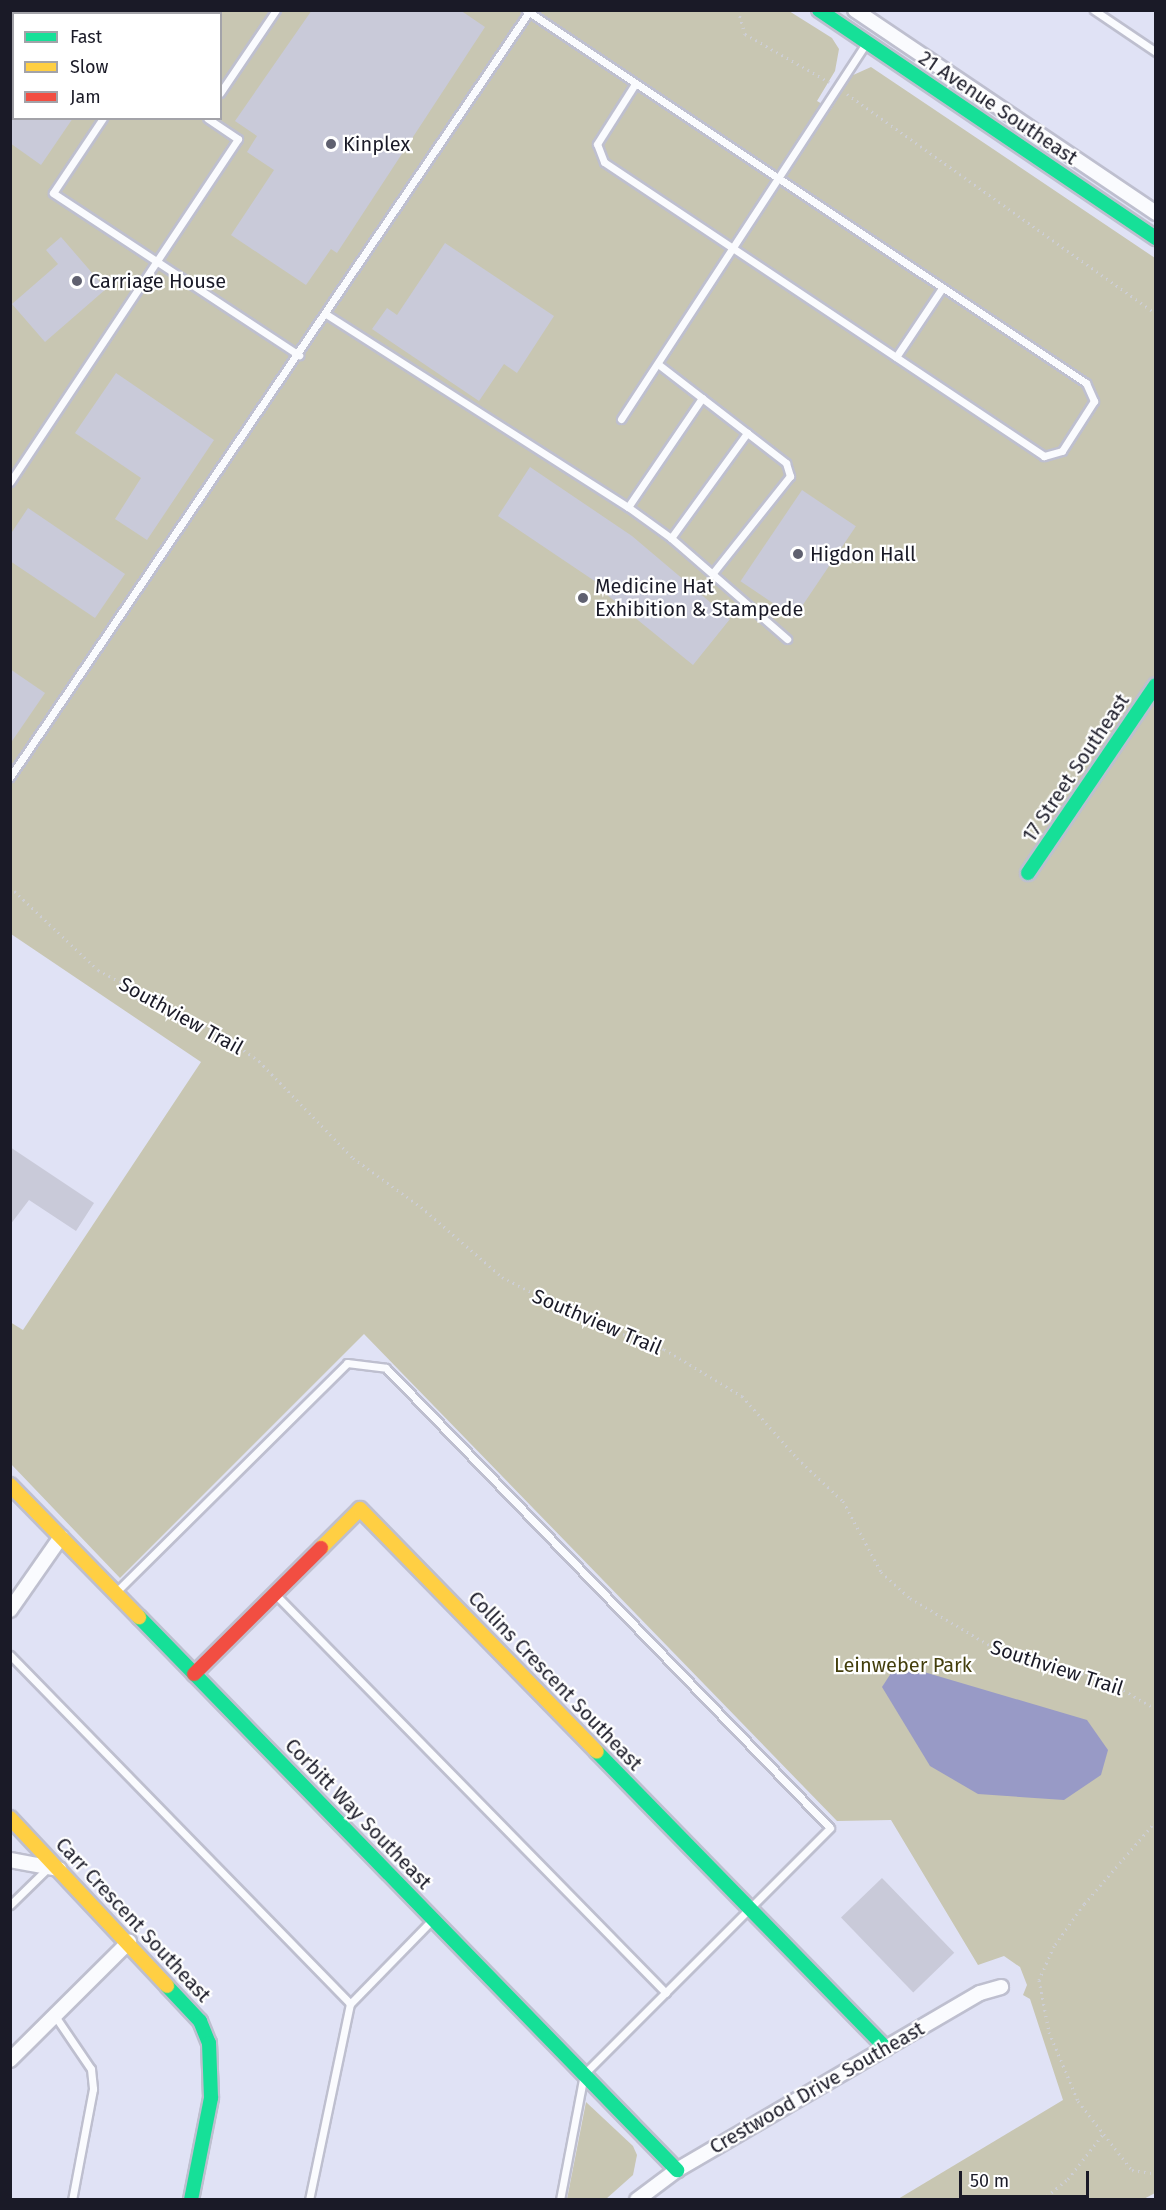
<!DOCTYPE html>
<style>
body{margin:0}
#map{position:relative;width:1166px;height:2210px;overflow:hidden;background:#e0e2f5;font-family:"Fira Sans",sans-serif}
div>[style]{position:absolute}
.green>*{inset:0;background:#c8c6b2}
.water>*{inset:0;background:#989ac6}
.building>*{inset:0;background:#c9cad9;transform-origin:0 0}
.path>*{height:3px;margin-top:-1.5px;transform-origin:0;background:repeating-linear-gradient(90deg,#cdced4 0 1.5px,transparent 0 6px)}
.roads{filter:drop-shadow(2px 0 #bebfcf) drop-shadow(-2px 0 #bebfcf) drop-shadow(0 2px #bebfcf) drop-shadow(0 -2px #bebfcf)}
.lane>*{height:7px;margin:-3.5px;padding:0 3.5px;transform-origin:3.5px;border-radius:3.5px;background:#fafbfe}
.street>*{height:14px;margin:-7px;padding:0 7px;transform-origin:7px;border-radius:7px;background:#fafbfe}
.fast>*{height:14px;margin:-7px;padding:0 7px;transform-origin:7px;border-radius:7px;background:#16e098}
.slow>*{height:14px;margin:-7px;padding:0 7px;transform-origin:7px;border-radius:7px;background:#ffcf43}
.jam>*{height:14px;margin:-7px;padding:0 7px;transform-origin:7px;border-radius:7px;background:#f24e42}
.dots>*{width:16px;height:16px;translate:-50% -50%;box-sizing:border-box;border:3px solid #fff;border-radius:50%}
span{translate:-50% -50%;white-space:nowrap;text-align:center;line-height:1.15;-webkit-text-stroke:4.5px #fff;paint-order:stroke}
.street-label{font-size:20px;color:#1a1a27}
.poi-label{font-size:20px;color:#1a1a27}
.left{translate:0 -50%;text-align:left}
.park-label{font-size:20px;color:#433e0c}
.frame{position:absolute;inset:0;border:12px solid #1a1a27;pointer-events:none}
.legend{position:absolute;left:12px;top:12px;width:210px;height:108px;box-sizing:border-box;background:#fff;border:2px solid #a3a3a9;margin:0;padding:8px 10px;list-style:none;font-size:18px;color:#1a1a27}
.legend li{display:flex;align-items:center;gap:12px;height:30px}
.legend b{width:30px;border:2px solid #a3a3a9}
.scale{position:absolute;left:959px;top:2171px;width:130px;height:27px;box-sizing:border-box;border:3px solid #1a1a27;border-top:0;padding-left:8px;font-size:18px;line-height:21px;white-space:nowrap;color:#1a1a27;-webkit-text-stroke:4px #fff;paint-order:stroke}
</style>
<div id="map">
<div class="green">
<i style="clip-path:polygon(evenodd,11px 11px,789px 11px,832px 38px,839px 49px,835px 71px,817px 101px,831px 109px,851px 76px,871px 67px,1155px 258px,1155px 2193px,1142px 2200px,898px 2199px,1063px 2100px,1030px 1999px,1023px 1995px,1027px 1985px,1020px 1967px,1004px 1956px,978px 1965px,891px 1820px,837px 1821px,364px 1334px,120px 1578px,11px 1464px,10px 1322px,23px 1330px,201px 1062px,11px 934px,11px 11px,14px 14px,220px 14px,220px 118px,14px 118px,14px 14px)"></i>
<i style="clip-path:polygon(586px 2102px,633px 2146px,637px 2155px,633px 2175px,606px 2199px,567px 2199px)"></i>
</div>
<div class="water">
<i style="clip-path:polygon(897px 1664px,1087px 1720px,1108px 1750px,1101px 1775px,1064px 1800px,978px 1794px,930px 1766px,882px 1687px)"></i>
</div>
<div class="building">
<i style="clip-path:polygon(312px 10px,460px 10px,485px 27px,337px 253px,331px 249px,306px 285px,231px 235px,274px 170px,247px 152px,257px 136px,235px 121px)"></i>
<i style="clip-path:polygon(10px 118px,73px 118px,41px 165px,10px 143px)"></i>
<i style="clip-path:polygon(61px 237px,106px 289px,45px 342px,12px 304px,58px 264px,46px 250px)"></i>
<i style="clip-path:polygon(445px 243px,554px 316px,517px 373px,504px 364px,479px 401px,372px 329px,387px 308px,397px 315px)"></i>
<i style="clip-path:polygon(116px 373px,214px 440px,147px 540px,115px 519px,141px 478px,75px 433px)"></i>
<i style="clip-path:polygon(530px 467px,632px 536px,730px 619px,693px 665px,606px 594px,608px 590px,498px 516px)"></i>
<i style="left:802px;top:490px;width:65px;height:110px;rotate:34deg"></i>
<i style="clip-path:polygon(28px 508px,125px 574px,95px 618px,10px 561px,10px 535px)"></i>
<i style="clip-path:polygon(10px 669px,45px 693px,10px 744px)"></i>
<i style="clip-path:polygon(10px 1147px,94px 1203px,76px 1231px,29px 1200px,10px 1225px)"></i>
<i style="left:882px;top:1878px;width:104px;height:57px;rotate:46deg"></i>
</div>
<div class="path">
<i style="left:738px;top:10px;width:25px;rotate:74deg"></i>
<i style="left:745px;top:34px;width:97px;rotate:29.7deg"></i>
<i style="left:847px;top:94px;width:379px;rotate:35.4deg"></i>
<i style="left:10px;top:887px;width:121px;rotate:43.3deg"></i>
<i style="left:98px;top:970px;width:149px;rotate:28.1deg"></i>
<i style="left:229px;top:1040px;width:37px;rotate:35deg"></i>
<i style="left:259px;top:1061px;width:135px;rotate:45.9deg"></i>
<i style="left:353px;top:1158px;width:84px;rotate:35.8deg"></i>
<i style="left:421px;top:1207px;width:107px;rotate:40.8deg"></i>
<i style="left:502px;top:1277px;width:98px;rotate:27.3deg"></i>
<i style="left:589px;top:1322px;width:80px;rotate:19.8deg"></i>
<i style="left:664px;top:1349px;width:91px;rotate:31.1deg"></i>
<i style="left:742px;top:1396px;width:83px;rotate:48.4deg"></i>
<i style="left:797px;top:1458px;width:63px;rotate:43.1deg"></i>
<i style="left:843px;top:1501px;width:81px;rotate:61.8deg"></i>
<i style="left:881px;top:1572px;width:39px;rotate:42deg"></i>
<i style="left:910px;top:1598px;width:106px;rotate:30.7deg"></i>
<i style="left:1001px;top:1652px;width:111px;rotate:15.2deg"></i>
<i style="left:1108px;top:1681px;width:56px;rotate:30.3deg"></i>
<i style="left:1156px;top:1821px;width:110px;rotate:130.9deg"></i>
<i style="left:1084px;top:1904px;width:52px;rotate:125.5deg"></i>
<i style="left:1054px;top:1946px;width:37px;rotate:114deg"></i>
<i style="left:1039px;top:1980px;width:53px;rotate:79.1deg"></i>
<i style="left:1049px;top:2032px;width:75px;rotate:67.2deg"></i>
<i style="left:1078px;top:2101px;width:88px;rotate:52deg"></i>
<i style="left:1132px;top:2170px;width:24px;rotate:9deg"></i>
<i style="left:1042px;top:2200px;width:33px;rotate:-39deg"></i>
<i style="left:1068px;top:2179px;width:57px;rotate:-52.1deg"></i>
</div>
<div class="roads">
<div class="lane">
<i style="left:526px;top:10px;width:673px;rotate:33.67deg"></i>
<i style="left:1086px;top:383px;width:20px;rotate:66deg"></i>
<i style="left:1094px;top:401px;width:59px;rotate:122.6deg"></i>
<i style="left:1062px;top:451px;width:19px;rotate:164deg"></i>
<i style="left:1044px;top:456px;width:529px;rotate:-146.25deg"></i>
<i style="left:604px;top:162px;width:19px;rotate:-111deg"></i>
<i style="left:597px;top:144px;width:71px;rotate:-57.7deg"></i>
<i style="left:1094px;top:10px;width:75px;rotate:34.1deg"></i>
<i style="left:174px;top:14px;width:4px;rotate:-63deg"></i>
<i style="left:220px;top:93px;width:100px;rotate:-56deg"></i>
<i style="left:103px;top:118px;width:90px;rotate:123.7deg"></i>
<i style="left:53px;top:193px;width:295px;rotate:33.4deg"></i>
<i style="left:326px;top:314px;width:358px;rotate:32.6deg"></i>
<i style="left:628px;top:507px;width:53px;rotate:35.8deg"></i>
<i style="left:671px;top:538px;width:154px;rotate:41deg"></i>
<i style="left:896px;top:357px;width:83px;rotate:-56.3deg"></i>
<i style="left:658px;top:364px;width:162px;rotate:37.7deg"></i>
<i style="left:786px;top:463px;width:14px;rotate:73deg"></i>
<i style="left:790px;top:476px;width:125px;rotate:128.5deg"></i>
<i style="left:621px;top:419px;width:447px;rotate:-56.9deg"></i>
<i style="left:10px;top:482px;width:412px;rotate:-56.4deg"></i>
<i style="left:238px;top:139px;width:37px;rotate:-146deg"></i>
<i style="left:628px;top:507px;width:132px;rotate:-55.8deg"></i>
<i style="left:671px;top:538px;width:130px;rotate:-54.1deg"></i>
<i style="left:10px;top:777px;width:923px;rotate:-55.86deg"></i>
<i style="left:117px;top:1591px;width:324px;rotate:-44.7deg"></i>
<i style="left:347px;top:1363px;width:39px;rotate:7deg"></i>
<i style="left:386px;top:1368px;width:639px;rotate:46.01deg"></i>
<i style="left:830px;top:1828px;width:348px;rotate:135deg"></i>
<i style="left:584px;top:2074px;width:128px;rotate:100.8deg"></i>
<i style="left:276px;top:1595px;width:557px;rotate:45.58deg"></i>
<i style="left:10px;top:1655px;width:487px;rotate:45.7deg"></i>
<i style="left:10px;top:1905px;width:54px;rotate:-44.3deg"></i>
<i style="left:55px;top:2016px;width:64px;rotate:55.8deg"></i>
<i style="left:91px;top:2069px;width:20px;rotate:84deg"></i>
<i style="left:93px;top:2089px;width:113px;rotate:100.7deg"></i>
<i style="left:309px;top:2200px;width:200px;rotate:-78.2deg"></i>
<i style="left:350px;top:2004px;width:116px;rotate:-45.7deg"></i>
</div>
<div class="street">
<i style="left:855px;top:10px;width:363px;rotate:34deg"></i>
<i style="left:10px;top:1610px;width:89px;rotate:-55.1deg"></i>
<i style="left:10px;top:1860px;width:50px;rotate:10.4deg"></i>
<i style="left:10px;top:2060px;width:168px;rotate:-44.8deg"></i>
<i style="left:637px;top:2200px;width:50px;rotate:-36.9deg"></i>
<i style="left:677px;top:2170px;width:351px;rotate:-30.3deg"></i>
<i style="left:980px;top:1993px;width:22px;rotate:-16deg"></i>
</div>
<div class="fast">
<i style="left:819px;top:10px;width:407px;rotate:34.1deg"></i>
<i style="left:1028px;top:873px;width:227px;rotate:-55.8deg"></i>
<i style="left:139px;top:1617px;width:772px;rotate:45.79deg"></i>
<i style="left:597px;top:1752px;width:414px;rotate:45.7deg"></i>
<i style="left:167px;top:1986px;width:48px;rotate:46.7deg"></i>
<i style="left:200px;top:2021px;width:24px;rotate:68deg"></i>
<i style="left:209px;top:2043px;width:55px;rotate:87.9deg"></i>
<i style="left:211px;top:2098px;width:104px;rotate:101.1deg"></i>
</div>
<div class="slow">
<i style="left:10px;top:1485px;width:185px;rotate:45.7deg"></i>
<i style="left:321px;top:1548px;width:55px;rotate:-45deg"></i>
<i style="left:360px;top:1509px;width:339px;rotate:45.7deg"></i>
<i style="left:10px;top:1818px;width:230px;rotate:46.9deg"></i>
</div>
<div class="jam">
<i style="left:194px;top:1674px;width:179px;rotate:-44.8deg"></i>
</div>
</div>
<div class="dots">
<i style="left:331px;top:144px;background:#5f606f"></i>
<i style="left:77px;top:281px;background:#5f606f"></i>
<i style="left:798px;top:554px;background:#5f606f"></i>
<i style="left:583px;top:598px;background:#5f606f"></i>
</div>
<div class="street-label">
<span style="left:998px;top:108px;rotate:34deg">21 Avenue Southeast</span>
<span style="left:1076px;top:768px;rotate:-56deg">17 Street Southeast</span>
<span style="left:181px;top:1016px;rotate:29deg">Southview Trail</span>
<span style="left:597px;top:1322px;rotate:23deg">Southview Trail</span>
<span style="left:1057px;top:1668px;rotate:18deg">Southview Trail</span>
<span style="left:555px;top:1681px;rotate:46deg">Collins Crescent Southeast</span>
<span style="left:358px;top:1814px;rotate:46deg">Corbitt Way Southeast</span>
<span style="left:133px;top:1920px;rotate:47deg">Carr Crescent Southeast</span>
<span style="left:817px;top:2088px;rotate:-30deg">Crestwood Drive Southeast</span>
</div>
<div class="poi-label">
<span class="left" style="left:343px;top:144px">Kinplex</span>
<span class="left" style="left:89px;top:281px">Carriage House</span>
<span class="left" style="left:810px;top:554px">Higdon Hall</span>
<span class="left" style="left:595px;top:598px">Medicine Hat<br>Exhibition &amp; Stampede</span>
</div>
<div class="park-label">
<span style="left:903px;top:1665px">Leinweber Park</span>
</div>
<div class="frame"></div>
<ul class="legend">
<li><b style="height:8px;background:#16e098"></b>Fast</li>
<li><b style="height:8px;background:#ffcf43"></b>Slow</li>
<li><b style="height:8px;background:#f24e42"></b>Jam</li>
</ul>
<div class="scale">50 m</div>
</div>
